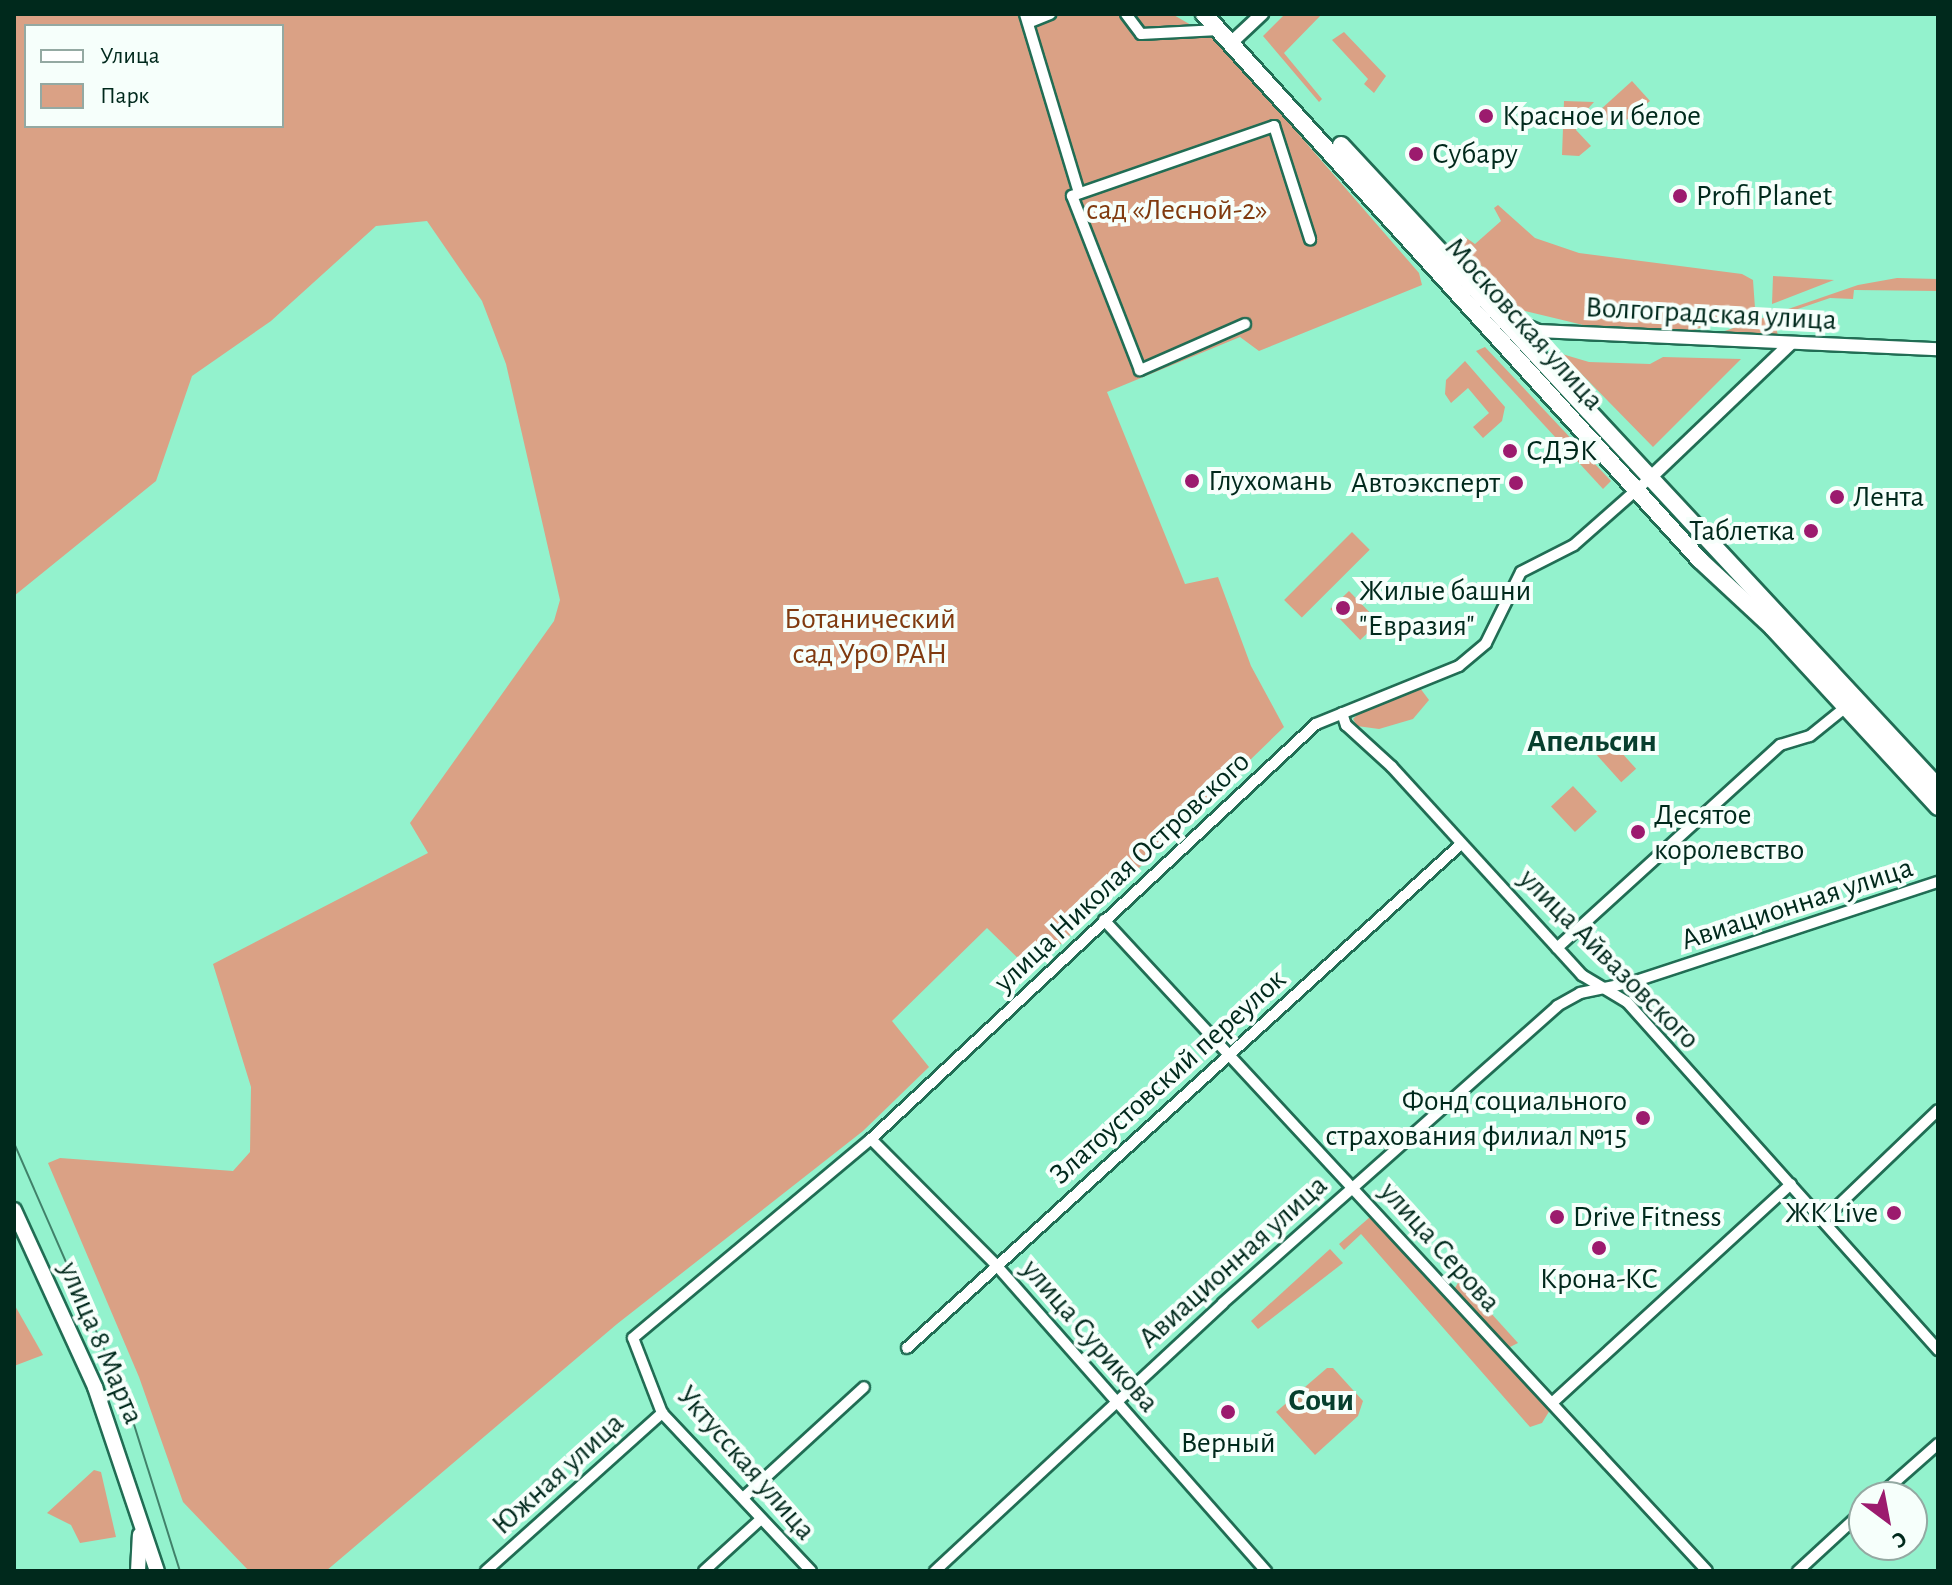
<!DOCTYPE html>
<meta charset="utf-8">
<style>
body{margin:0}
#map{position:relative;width:1952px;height:1585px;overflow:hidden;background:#93f2cd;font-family:"Alegreya Sans",sans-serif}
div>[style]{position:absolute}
.green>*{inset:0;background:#daa185;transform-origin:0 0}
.roads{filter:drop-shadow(2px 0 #216d54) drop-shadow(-2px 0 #216d54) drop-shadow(0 2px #216d54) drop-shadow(0 -2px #216d54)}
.minor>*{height:10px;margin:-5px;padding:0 5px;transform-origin:5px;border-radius:5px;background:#fff}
.tertiary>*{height:12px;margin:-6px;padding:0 6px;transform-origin:6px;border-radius:6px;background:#fff}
.secondary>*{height:14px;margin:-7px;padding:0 7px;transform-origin:7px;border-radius:7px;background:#fff}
.primary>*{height:16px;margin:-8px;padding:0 8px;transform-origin:8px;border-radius:8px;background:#fff}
.tram>*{height:2px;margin:-1px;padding:0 1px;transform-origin:1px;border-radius:1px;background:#408169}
.dots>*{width:22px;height:22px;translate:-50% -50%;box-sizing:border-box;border:4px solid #f6fffb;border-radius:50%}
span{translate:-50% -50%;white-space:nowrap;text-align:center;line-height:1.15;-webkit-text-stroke:8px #f6fffb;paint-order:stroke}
.poi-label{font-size:30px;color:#00291c}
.left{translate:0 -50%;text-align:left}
.right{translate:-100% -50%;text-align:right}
.park-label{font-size:30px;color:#803a0f}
.street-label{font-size:30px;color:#00291c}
.neighbourhood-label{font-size:32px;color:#073f2e;font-weight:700}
.frame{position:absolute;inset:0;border:16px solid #00291c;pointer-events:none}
.legend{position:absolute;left:24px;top:24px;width:260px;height:104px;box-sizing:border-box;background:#f6fffb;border:2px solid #94a9a2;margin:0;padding:10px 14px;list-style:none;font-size:24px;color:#00291c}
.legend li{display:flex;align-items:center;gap:16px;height:40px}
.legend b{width:40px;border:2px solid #94a9a2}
.north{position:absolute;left:1848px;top:1481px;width:80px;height:80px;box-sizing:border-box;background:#f6fffb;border:2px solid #94a9a2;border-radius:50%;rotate:148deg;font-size:22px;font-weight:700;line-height:32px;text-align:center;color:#00291c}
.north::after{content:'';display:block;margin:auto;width:28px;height:36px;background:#9c1b6e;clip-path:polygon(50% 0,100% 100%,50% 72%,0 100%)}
</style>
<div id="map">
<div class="green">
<i style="clip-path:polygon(evenodd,14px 14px,1172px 14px,1217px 40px,1419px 273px,1422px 285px,1259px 351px,1240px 337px,1107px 392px,1185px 584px,1218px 577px,1251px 666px,1284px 727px,1032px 972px,987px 928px,892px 1021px,929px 1067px,863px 1131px,617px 1324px,326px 1571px,249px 1571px,183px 1502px,139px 1377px,48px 1163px,60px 1158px,233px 1171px,250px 1152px,251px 1087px,213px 964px,428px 853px,410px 823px,554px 621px,560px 600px,506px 364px,482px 301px,427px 221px,376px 226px,271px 321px,192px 376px,156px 481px,14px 596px,14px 14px,26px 26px,282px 26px,282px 126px,26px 126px,26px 26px)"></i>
<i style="clip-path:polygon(1285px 14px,1322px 14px,1284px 53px,1322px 99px,1319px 102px,1263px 36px)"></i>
<i style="clip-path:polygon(1344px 32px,1386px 76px,1374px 93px,1364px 84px,1368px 79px,1332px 40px)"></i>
<i style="clip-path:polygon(1632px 81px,1650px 101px,1614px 130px,1600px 110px)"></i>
<i style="clip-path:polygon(1564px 101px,1594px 102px,1576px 122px,1576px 130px,1591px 146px,1579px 156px,1562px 155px)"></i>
<i style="clip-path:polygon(1498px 205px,1535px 238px,1579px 253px,1742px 274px,1753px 280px,1755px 308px,1692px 331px,1648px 332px,1604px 330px,1521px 310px,1459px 241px,1465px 237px,1475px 244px,1501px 221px,1494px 208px)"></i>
<i style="clip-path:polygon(1773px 276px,1834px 280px,1772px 304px)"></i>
<i style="clip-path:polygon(1897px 278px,1938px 279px,1938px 291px,1854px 290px,1853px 299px,1830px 298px,1774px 317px,1778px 336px,1716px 334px,1858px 285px)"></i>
<i style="clip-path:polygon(1485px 347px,1611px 481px,1603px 489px,1476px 351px)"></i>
<i style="clip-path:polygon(1562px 354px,1589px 362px,1650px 364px,1663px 357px,1741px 359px,1653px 447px)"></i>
<i style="clip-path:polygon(1465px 361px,1505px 407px,1502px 421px,1483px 438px,1473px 427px,1489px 413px,1468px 388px,1451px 403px,1445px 394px,1446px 380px)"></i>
<i style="left:1352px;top:532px;width:25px;height:96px;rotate:45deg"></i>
<i style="left:1349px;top:591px;width:43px;height:26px;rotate:46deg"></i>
<i style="clip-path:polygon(1420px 688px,1429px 700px,1413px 719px,1379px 729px,1357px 726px,1353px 719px,1363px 709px)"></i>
<i style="left:1612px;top:742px;width:36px;height:20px;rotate:48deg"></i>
<i style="left:1573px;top:786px;width:35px;height:30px;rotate:47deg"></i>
<i style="clip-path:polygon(1370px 1217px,1550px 1410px,1542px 1423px,1530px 1427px,1361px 1234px,1344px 1250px,1339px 1244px)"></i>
<i style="clip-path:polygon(1330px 1249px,1343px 1263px,1258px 1329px,1251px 1321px)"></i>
<i style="clip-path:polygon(1460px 1279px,1518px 1343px,1508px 1348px,1454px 1290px)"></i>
<i style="clip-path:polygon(14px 1304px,43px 1355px,14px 1366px)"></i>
<i style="clip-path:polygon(1327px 1368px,1333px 1368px,1363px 1401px,1358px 1416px,1315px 1455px,1276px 1412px)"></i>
<i style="clip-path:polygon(94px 1470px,101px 1472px,116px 1537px,80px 1543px,71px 1525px,47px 1513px)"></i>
</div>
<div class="roads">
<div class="minor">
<i style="left:1025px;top:14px;width:187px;rotate:73.2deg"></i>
<i style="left:1126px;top:14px;width:25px;rotate:53deg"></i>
<i style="left:1141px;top:34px;width:78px;rotate:-2.9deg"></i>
<i style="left:1030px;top:22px;width:22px;rotate:-22deg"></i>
<i style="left:1245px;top:324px;width:115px;rotate:156.3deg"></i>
<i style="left:1140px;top:370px;width:187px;rotate:-111.3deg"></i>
<i style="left:1072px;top:196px;width:214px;rotate:-19.1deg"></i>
<i style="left:1274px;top:126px;width:119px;rotate:72.3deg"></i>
<i style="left:1342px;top:713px;width:13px;rotate:72deg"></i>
<i style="left:1346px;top:725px;width:62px;rotate:42.4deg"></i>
<i style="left:1392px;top:767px;width:282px;rotate:47.6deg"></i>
<i style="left:1582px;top:975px;width:52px;rotate:31deg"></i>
<i style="left:1627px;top:1002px;width:467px;rotate:48.2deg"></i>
<i style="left:1104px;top:920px;width:887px;rotate:47.19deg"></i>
<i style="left:1557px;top:948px;width:302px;rotate:-42.3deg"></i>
<i style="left:1780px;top:745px;width:31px;rotate:-17deg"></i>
<i style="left:1810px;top:736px;width:46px;rotate:-38.9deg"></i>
<i style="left:871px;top:1139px;width:179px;rotate:45.2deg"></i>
<i style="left:997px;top:1266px;width:407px;rotate:48.6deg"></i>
<i style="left:1823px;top:1220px;width:159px;rotate:-43.7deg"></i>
<i style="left:907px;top:1348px;width:749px;rotate:-42.29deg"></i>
<i style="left:1552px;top:1403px;width:324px;rotate:-42.5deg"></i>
<i style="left:1878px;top:1497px;width:80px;rotate:-41.5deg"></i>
<i style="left:743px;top:1498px;width:164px;rotate:-42.5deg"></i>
<i style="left:486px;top:1571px;width:237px;rotate:-41.9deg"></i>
<i style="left:704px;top:1571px;width:77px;rotate:-42.4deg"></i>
<i style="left:811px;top:1571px;width:217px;rotate:-133.3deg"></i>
<i style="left:662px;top:1413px;width:80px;rotate:-111.1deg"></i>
<i style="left:633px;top:1338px;width:310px;rotate:-39.9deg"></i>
<i style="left:871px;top:1139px;width:608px;rotate:-43deg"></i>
<i style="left:1316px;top:724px;width:154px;rotate:-22.1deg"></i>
<i style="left:1459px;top:666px;width:35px;rotate:-40deg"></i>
<i style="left:1486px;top:643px;width:79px;rotate:-63.8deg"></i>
<i style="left:1521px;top:572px;width:59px;rotate:-27deg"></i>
<i style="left:1574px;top:545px;width:103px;rotate:-41.4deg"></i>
<i style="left:935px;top:1571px;width:393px;rotate:-42.9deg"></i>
<i style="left:1223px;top:1303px;width:447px;rotate:-41.6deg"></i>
<i style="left:1557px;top:1006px;width:26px;rotate:-29deg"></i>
<i style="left:1580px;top:993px;width:54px;rotate:-11.7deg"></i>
<i style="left:1633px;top:982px;width:321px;rotate:-18.2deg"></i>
<i style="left:1798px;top:1571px;width:90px;rotate:-42.7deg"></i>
</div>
<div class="tertiary">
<i style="left:1233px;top:41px;width:40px;rotate:-43deg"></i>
<i style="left:1503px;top:316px;width:38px;rotate:23deg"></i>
<i style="left:1538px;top:331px;width:400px;rotate:2.6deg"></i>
<i style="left:1651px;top:477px;width:192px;rotate:-43.7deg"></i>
</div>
<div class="secondary">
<i style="left:14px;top:1210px;width:195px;rotate:65.4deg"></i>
<i style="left:95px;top:1387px;width:194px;rotate:71.4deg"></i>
<i style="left:138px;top:1571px;width:36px;rotate:-87deg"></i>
</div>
<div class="primary">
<i style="left:1204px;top:14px;width:738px;rotate:47.75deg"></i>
<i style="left:1700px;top:560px;width:98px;rotate:42.9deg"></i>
<i style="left:1772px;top:627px;width:245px;rotate:47.3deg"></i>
<i style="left:1341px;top:145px;width:877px;rotate:47.08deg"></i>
</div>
</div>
<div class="tram">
<i style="left:14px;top:1143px;width:279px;rotate:66.4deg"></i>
<i style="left:126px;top:1399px;width:180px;rotate:72.6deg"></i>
</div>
<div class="dots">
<i style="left:1486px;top:116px;background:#9c1b6e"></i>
<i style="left:1416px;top:154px;background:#9c1b6e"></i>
<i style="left:1680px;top:196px;background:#9c1b6e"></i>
<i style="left:1510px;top:451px;background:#9c1b6e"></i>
<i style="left:1192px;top:481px;background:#9c1b6e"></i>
<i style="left:1516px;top:483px;background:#9c1b6e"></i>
<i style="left:1837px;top:497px;background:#9c1b6e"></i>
<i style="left:1811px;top:531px;background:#9c1b6e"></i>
<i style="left:1343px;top:608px;background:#9c1b6e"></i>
<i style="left:1638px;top:832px;background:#9c1b6e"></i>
<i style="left:1643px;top:1118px;background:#9c1b6e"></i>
<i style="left:1894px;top:1213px;background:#9c1b6e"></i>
<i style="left:1557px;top:1217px;background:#9c1b6e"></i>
<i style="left:1599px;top:1248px;background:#9c1b6e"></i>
<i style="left:1228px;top:1412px;background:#9c1b6e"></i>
</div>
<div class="poi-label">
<span class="left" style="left:1502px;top:116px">Красное и белое</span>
<span class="left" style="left:1432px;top:154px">Субару</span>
<span class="left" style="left:1696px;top:196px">Profi Planet</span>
<span class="left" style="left:1526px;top:451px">СДЭК</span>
<span class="left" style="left:1208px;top:481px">Глухомань</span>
<span class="right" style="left:1500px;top:483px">Автоэксперт</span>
<span class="left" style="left:1853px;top:497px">Лента</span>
<span class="right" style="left:1795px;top:531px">Таблетка</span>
<span class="left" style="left:1359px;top:608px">Жилые башни<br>"Евразия"</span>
<span class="left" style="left:1654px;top:832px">Десятое<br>королевство</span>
<span class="right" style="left:1627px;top:1118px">Фонд социального<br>страхования филиал №15</span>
<span class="right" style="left:1878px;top:1213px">ЖК Live</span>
<span class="left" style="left:1573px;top:1217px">Drive Fitness</span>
<span style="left:1599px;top:1279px">Крона-КС</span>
<span style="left:1228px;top:1443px">Верный</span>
</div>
<div class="park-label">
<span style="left:1177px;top:210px">сад «Лесной-2»</span>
<span style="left:870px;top:636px">Ботанический<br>сад УрО РАН</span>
</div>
<div class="street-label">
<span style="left:1711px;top:314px;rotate:3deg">Волгоградская улица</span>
<span style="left:1524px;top:324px;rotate:48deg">Московская улица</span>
<span style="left:1122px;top:872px;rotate:-43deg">улица Николая Островского</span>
<span style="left:1797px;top:904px;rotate:-18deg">Авиационная улица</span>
<span style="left:1609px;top:959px;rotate:45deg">улица Айвазовского</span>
<span style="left:1168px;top:1077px;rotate:-42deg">Златоустовский переулок</span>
<span style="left:1440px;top:1247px;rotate:48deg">улица Серова</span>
<span style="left:1233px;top:1262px;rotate:-42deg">Авиационная улица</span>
<span style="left:1090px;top:1336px;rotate:49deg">улица Сурикова</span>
<span style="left:101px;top:1343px;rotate:67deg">улица 8 Марта</span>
<span style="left:746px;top:1463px;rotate:49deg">Уктусская улица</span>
<span style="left:558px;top:1474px;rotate:-42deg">Южная улица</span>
</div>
<div class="neighbourhood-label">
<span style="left:1592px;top:741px">Апельсин</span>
<span style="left:1321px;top:1400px">Сочи</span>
</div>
<div class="frame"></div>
<ul class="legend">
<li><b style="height:10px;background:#fff"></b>Улица</li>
<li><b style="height:22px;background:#daa185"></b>Парк</li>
</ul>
<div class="north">С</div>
</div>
